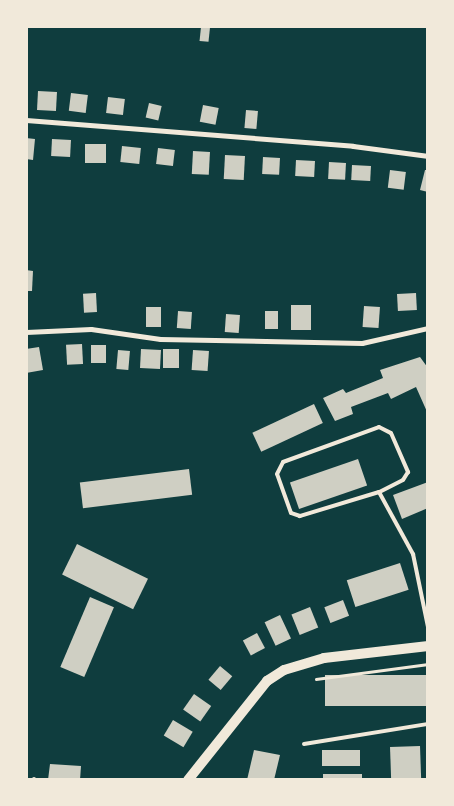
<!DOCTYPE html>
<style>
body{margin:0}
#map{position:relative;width:454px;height:806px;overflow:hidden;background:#0f3d3e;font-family:"Sofia Sans Condensed",sans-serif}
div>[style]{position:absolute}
.building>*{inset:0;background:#cfcfc3;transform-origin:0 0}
.path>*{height:2.5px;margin:-1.25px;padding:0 1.25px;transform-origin:1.25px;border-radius:1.25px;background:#f1e9da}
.service>*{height:4px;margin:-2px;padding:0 2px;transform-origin:2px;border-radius:2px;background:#f1e9da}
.minor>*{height:5px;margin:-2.5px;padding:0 2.5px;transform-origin:2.5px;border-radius:2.5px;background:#f1e9da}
.secondary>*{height:10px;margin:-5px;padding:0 5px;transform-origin:5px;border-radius:5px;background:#f1e9da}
span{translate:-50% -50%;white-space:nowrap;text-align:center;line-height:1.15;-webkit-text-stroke:4px #f1e9da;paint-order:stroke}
.frame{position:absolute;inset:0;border:28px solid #f1e9da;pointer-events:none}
</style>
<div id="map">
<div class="building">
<i style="left:201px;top:27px;width:9px;height:14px;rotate:6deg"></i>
<i style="left:38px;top:91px;width:19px;height:19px;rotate:3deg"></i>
<i style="left:71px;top:93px;width:17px;height:18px;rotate:7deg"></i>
<i style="left:108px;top:97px;width:17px;height:16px;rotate:7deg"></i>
<i style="left:149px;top:103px;width:13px;height:15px;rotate:13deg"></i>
<i style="left:203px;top:105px;width:16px;height:17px;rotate:11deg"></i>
<i style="left:246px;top:110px;width:12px;height:18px;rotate:5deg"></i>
<i style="clip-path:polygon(26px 138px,35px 139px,33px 160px,26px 159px)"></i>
<i style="left:52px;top:139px;width:19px;height:17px;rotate:3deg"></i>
<i style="left:85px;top:144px;width:21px;height:19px"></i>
<i style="left:122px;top:146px;width:19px;height:16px;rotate:6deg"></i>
<i style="left:158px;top:148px;width:17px;height:16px;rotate:7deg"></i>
<i style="left:193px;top:151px;width:17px;height:23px;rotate:3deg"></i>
<i style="left:225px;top:155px;width:20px;height:24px;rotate:3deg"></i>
<i style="left:263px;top:157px;width:17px;height:17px;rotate:3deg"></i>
<i style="left:296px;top:160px;width:19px;height:16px;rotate:3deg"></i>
<i style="left:329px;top:162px;width:17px;height:17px;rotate:3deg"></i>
<i style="left:352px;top:165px;width:19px;height:15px;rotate:3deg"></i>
<i style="left:390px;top:170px;width:16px;height:18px;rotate:7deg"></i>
<i style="clip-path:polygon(425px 170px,428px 170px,428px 192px,420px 190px)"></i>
<i style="clip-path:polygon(26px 270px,33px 271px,32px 291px,26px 291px)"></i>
<i style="left:96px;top:293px;width:19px;height:13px;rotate:87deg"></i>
<i style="left:416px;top:293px;width:17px;height:19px;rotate:87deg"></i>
<i style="left:311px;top:305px;width:25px;height:20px;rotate:90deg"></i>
<i style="left:364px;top:306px;width:16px;height:21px;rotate:4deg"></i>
<i style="left:146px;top:307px;width:15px;height:20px"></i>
<i style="left:178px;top:311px;width:14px;height:17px;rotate:4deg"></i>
<i style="left:265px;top:311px;width:13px;height:18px"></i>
<i style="left:226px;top:314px;width:14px;height:18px;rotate:4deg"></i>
<i style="left:82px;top:344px;width:20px;height:16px;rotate:87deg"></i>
<i style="left:91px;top:345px;width:15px;height:18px"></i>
<i style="clip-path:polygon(39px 347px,43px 370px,26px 373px,26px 349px)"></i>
<i style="left:141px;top:349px;width:20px;height:19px;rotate:3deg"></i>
<i style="left:163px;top:349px;width:16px;height:19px"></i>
<i style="left:118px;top:350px;width:12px;height:19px;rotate:5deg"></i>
<i style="left:193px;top:350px;width:16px;height:20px;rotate:4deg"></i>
<i style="clip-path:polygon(420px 357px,428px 368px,428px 414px,416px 387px,391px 399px,388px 393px,351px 407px,353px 414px,335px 421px,323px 398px,343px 389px,346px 393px,383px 378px,380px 370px)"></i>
<i style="left:314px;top:404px;width:21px;height:68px;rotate:65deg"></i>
<i style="left:358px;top:459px;width:28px;height:72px;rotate:71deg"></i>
<i style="left:189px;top:469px;width:26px;height:110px;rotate:83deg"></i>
<i style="clip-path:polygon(428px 482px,428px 508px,402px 519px,393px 495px)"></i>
<i style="left:77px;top:544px;width:79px;height:34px;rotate:26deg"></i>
<i style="left:400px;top:563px;width:28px;height:56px;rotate:72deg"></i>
<i style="left:90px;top:597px;width:26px;height:76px;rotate:23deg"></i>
<i style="left:343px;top:600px;width:17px;height:20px;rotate:69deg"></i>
<i style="left:310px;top:607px;width:22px;height:20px;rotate:68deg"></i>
<i style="left:280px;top:615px;width:26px;height:17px;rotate:65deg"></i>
<i style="left:257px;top:633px;width:17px;height:16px;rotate:62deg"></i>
<i style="left:220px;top:666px;width:16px;height:18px;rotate:40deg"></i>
<i style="left:428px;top:675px;width:31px;height:103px;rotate:90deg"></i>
<i style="left:194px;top:694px;width:21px;height:19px;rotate:35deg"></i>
<i style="left:173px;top:720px;width:23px;height:18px;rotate:31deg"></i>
<i style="left:420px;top:746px;width:34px;height:30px;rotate:88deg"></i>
<i style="clip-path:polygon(254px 750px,280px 755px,274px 780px,247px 780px)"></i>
<i style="left:360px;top:750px;width:16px;height:38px;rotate:90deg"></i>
<i style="clip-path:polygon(50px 764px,81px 766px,80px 780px,48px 780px)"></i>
<i style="left:323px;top:774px;width:39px;height:6px"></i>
</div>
<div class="path">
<i style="left:316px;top:679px;width:113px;rotate:-7.6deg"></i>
</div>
<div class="service">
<i style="left:379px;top:427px;width:13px;rotate:27deg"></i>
<i style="left:391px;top:433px;width:43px;rotate:66.4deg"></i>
<i style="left:408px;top:472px;width:9px;rotate:122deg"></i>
<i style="left:403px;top:480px;width:27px;rotate:153deg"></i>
<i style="left:379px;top:492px;width:83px;rotate:163.1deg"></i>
<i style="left:300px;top:516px;width:9px;rotate:-162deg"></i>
<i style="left:291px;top:513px;width:41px;rotate:-109.7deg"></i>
<i style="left:277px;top:474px;width:13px;rotate:-63deg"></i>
<i style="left:283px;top:462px;width:102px;rotate:-20deg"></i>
<i style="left:379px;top:492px;width:71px;rotate:61.3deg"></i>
<i style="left:413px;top:554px;width:75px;rotate:78.4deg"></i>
<i style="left:304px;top:744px;width:126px;rotate:-9.2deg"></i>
<i style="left:34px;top:780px;width:1px;rotate:-90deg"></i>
</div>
<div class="minor">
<i style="left:26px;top:120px;width:328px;rotate:4.5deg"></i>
<i style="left:353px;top:146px;width:76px;rotate:7.6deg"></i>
<i style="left:26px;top:332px;width:65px;rotate:-2.6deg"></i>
<i style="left:91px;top:329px;width:70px;rotate:8.2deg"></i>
<i style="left:160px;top:339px;width:202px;rotate:1.1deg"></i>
<i style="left:362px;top:343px;width:68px;rotate:-12.8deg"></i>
</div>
<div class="secondary">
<i style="left:188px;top:780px;width:127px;rotate:-51.4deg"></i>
<i style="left:267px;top:681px;width:20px;rotate:-33deg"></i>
<i style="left:284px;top:670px;width:42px;rotate:-16.7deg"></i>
<i style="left:324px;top:658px;width:105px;rotate:-6.6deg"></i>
</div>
<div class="frame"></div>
</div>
